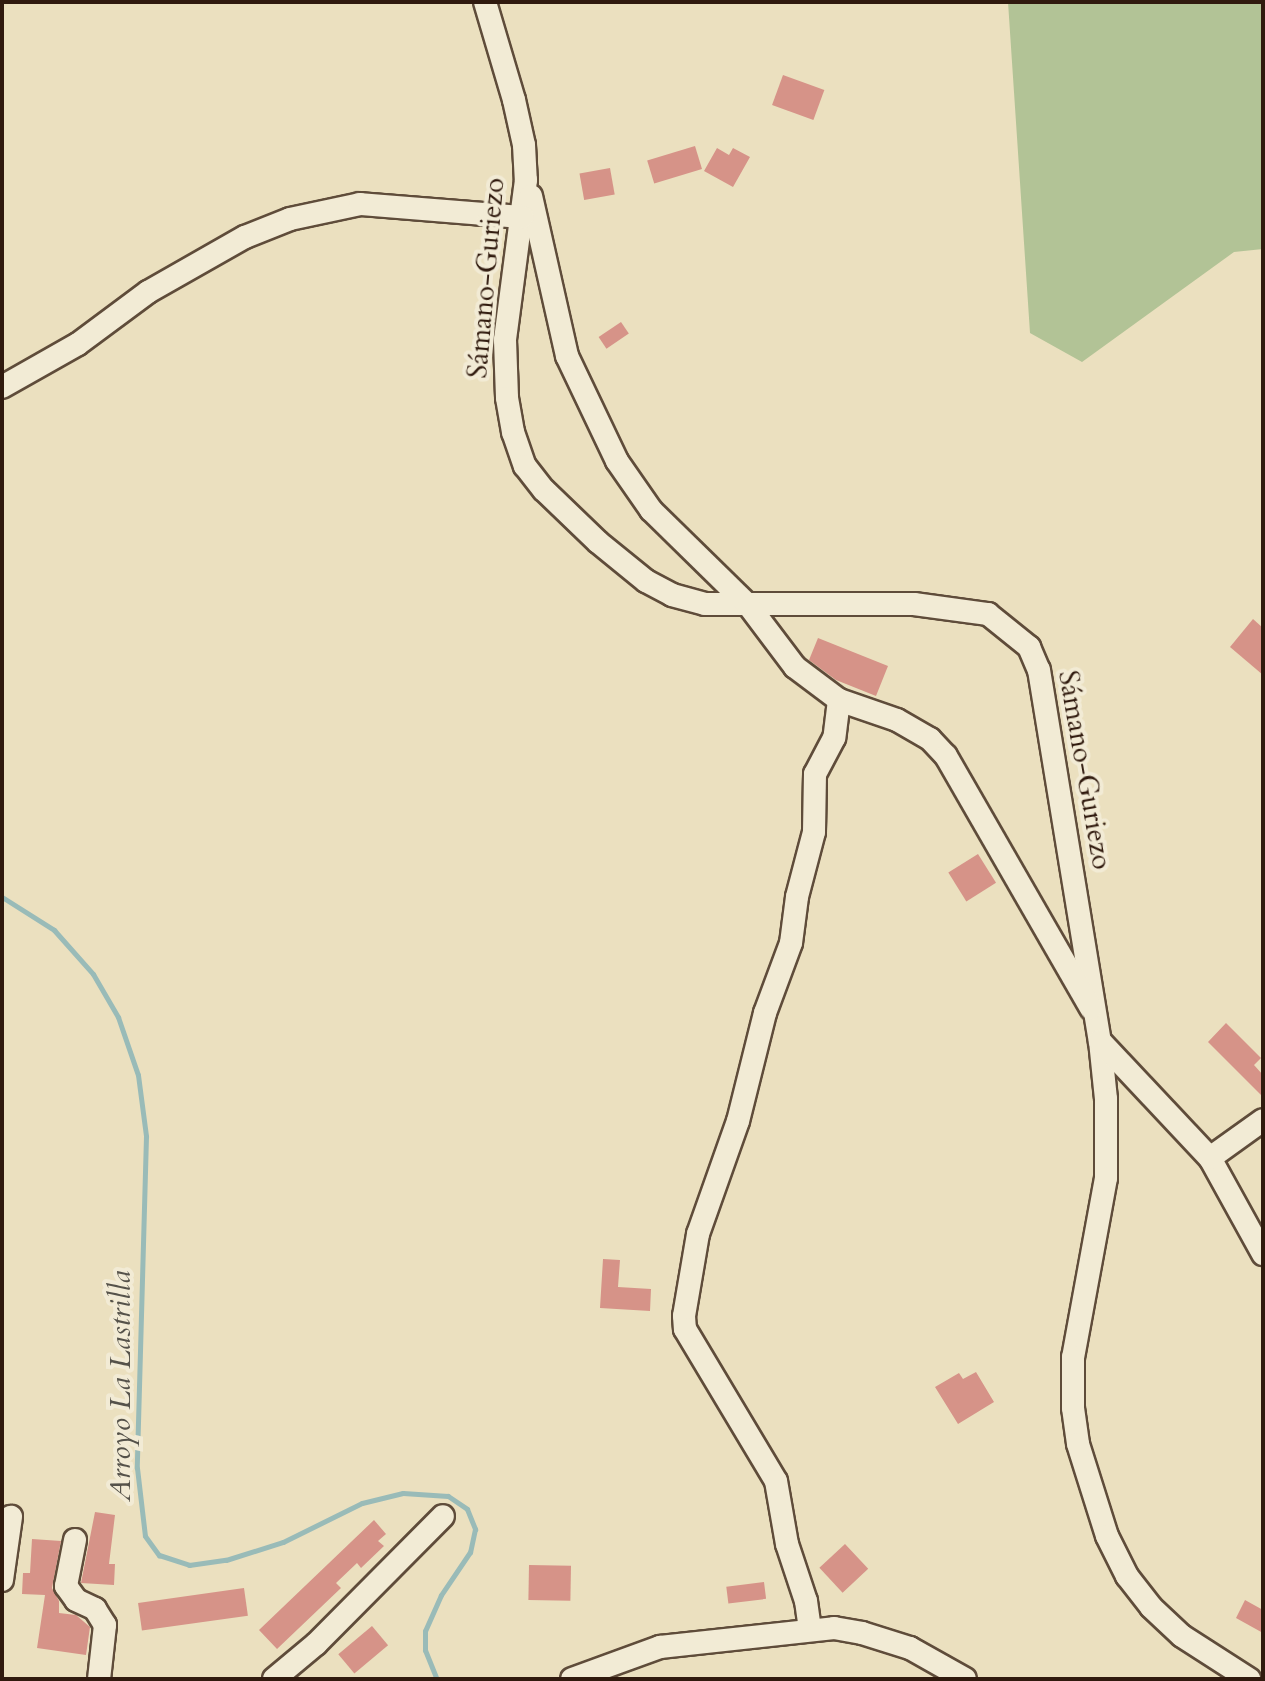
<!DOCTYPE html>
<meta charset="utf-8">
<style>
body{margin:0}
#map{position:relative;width:1265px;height:1681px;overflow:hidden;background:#ebe0bf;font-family:Cardo,serif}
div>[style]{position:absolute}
.green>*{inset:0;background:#b2c396}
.stream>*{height:5px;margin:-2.5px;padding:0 2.5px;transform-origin:2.5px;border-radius:2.5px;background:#99bbb8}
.building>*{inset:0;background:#d69388;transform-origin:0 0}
.roads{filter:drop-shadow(2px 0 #5f4c3a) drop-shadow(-2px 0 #5f4c3a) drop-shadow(0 2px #5f4c3a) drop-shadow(0 -2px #5f4c3a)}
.minor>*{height:22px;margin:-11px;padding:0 11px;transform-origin:11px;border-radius:11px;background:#f2ebd5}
span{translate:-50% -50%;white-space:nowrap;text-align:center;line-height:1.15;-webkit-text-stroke:8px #f2ebd5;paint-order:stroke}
.street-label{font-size:28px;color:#301a0e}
.water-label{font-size:30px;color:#55524a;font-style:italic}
.frame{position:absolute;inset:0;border:4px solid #301a0e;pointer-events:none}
</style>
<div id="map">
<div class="green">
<i style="clip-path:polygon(1008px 2px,1263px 2px,1263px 249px,1234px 252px,1082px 362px,1030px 333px)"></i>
</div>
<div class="stream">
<i style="left:2px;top:897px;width:62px;rotate:32.4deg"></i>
<i style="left:54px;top:930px;width:59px;rotate:48.4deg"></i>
<i style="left:93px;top:974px;width:50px;rotate:59.8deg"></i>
<i style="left:118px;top:1017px;width:61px;rotate:71deg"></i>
<i style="left:138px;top:1075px;width:62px;rotate:82.5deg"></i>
<i style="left:146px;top:1136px;width:332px;rotate:91.6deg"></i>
<i style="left:137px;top:1468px;width:68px;rotate:83.3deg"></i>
<i style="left:145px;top:1536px;width:24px;rotate:54deg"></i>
<i style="left:159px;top:1555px;width:32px;rotate:18deg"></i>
<i style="left:189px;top:1565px;width:37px;rotate:-8deg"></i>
<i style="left:226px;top:1560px;width:60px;rotate:-17.5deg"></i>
<i style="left:283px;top:1542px;width:88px;rotate:-26.3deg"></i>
<i style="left:362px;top:1503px;width:42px;rotate:-13.7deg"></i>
<i style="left:403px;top:1493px;width:45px;rotate:3.8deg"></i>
<i style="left:448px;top:1496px;width:23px;rotate:34deg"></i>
<i style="left:467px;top:1509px;width:22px;rotate:68deg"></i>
<i style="left:475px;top:1529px;width:24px;rotate:102deg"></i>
<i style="left:470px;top:1552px;width:52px;rotate:124deg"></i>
<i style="left:441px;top:1595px;width:39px;rotate:114deg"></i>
<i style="left:425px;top:1631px;width:19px;rotate:90deg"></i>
<i style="left:425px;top:1650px;width:31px;rotate:68deg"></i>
</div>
<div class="building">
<i style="left:783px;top:75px;width:44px;height:32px;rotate:20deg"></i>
<i style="left:695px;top:146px;width:24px;height:50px;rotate:73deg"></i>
<i style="clip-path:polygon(717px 148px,729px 155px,733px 148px,750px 157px,733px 187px,704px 171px)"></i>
<i style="left:610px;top:168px;width:27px;height:31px;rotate:80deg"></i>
<i style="left:621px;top:322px;width:14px;height:27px;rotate:56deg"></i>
<i style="clip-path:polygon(1253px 619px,1263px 628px,1263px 675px,1230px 647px)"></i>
<i style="clip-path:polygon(818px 638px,888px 666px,876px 696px,836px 680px,809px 660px)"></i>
<i style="left:978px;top:854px;width:34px;height:35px;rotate:58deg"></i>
<i style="clip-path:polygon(1226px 1023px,1261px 1058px,1254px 1065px,1263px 1075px,1263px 1097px,1208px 1042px)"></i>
<i style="clip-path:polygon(603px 1259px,620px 1260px,618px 1287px,651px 1289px,650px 1311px,600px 1308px)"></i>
<i style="clip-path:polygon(976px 1372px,994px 1402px,958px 1424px,935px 1387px,959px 1373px,963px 1379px)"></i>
<i style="clip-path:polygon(95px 1512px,115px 1515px,109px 1564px,115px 1564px,114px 1585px,81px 1583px)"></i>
<i style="clip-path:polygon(374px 1520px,386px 1534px,378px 1541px,384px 1546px,361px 1568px,357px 1563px,336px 1583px,341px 1588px,277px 1649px,259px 1630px)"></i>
<i style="clip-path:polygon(32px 1539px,61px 1541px,52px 1588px,59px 1601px,59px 1613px,76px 1615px,90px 1627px,86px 1655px,37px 1648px,45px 1595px,22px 1594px,23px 1573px,30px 1573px)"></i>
<i style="left:845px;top:1544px;width:34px;height:35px;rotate:47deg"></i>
<i style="left:529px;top:1565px;width:42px;height:35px;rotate:1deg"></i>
<i style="left:764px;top:1582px;width:17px;height:38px;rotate:83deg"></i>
<i style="left:244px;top:1588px;width:28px;height:107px;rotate:82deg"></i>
<i style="clip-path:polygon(1245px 1600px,1263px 1610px,1263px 1633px,1236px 1618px)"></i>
<i style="left:372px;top:1626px;width:25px;height:44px;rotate:50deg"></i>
</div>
<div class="roads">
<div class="minor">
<i style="left:485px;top:2px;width:102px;rotate:73.5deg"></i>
<i style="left:514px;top:100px;width:46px;rotate:77.5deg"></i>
<i style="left:524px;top:145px;width:35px;rotate:87deg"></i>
<i style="left:526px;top:180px;width:161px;rotate:97.5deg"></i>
<i style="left:505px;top:340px;width:58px;rotate:88deg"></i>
<i style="left:507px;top:398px;width:35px;rotate:80deg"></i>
<i style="left:513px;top:432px;width:36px;rotate:71deg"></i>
<i style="left:525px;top:466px;width:31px;rotate:52deg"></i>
<i style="left:544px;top:490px;width:75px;rotate:43.9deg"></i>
<i style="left:598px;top:542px;width:62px;rotate:39.1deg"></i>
<i style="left:646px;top:581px;width:30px;rotate:28deg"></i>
<i style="left:672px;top:595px;width:34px;rotate:15deg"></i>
<i style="left:705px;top:604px;width:209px"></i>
<i style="left:914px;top:604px;width:75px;rotate:7.7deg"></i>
<i style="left:988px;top:614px;width:53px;rotate:38.8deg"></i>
<i style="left:1029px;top:647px;width:25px;rotate:67deg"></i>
<i style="left:1039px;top:670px;width:376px;rotate:80.7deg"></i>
<i style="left:1100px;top:1041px;width:58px;rotate:84.1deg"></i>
<i style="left:1106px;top:1099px;width:79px;rotate:90deg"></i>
<i style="left:1106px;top:1178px;width:182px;rotate:100.4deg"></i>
<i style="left:1073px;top:1357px;width:51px;rotate:90deg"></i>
<i style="left:1073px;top:1408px;width:36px;rotate:82deg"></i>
<i style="left:1078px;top:1444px;width:96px;rotate:72.5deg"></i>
<i style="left:1107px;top:1536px;width:45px;rotate:63.4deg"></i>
<i style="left:1127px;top:1576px;width:39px;rotate:52deg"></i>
<i style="left:1151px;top:1607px;width:42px;rotate:43.1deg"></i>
<i style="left:1182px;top:1636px;width:80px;rotate:32.7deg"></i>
<i style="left:531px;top:196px;width:164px;rotate:77.3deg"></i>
<i style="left:567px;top:356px;width:116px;rotate:64.5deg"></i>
<i style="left:617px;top:461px;width:60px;rotate:55.2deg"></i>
<i style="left:651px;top:510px;width:137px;rotate:44.4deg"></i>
<i style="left:749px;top:606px;width:76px;rotate:53deg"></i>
<i style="left:795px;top:667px;width:55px;rotate:36.9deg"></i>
<i style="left:839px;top:700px;width:38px;rotate:97deg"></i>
<i style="left:834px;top:738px;width:41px;rotate:117.8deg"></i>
<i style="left:815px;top:774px;width:58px;rotate:91deg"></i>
<i style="left:814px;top:832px;width:67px;rotate:104.7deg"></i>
<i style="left:797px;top:897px;width:46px;rotate:97.4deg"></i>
<i style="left:791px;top:943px;width:75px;rotate:110.4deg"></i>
<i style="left:765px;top:1013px;width:111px;rotate:104deg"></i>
<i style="left:738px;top:1121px;width:120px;rotate:109.5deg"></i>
<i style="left:698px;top:1234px;width:83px;rotate:99.7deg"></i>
<i style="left:684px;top:1316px;width:13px;rotate:86deg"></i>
<i style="left:685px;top:1329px;width:177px;rotate:59.1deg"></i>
<i style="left:776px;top:1481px;width:64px;rotate:80.1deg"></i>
<i style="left:787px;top:1544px;width:60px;rotate:71.6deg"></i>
<i style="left:806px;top:1601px;width:28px;rotate:82deg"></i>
<i style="left:2px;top:387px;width:87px;rotate:-29.5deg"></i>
<i style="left:78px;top:344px;width:87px;rotate:-36.6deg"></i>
<i style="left:148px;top:292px;width:112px;rotate:-29.6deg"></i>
<i style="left:245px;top:237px;width:48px;rotate:-21.8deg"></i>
<i style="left:290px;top:219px;width:72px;rotate:-12.1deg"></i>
<i style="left:360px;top:204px;width:163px;rotate:4.6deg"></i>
<i style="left:839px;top:700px;width:61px;rotate:19deg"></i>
<i style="left:897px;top:720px;width:38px;rotate:30deg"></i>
<i style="left:930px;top:739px;width:23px;rotate:47deg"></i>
<i style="left:946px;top:756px;width:291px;rotate:60.1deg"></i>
<i style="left:1100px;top:1041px;width:161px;rotate:46.8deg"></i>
<i style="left:1210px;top:1158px;width:110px;rotate:61.1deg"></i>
<i style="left:1210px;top:1158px;width:65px;rotate:-35.6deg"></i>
<i style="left:75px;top:1540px;width:47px;rotate:101.1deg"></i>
<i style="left:66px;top:1586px;width:17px;rotate:54deg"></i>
<i style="left:76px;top:1600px;width:21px;rotate:25deg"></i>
<i style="left:95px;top:1609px;width:19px;rotate:58deg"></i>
<i style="left:105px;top:1625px;width:54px;rotate:96.3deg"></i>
<i style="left:2px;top:1580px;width:64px;rotate:-81.9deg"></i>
<i style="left:274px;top:1679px;width:55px;rotate:-39.8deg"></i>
<i style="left:316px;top:1644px;width:180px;rotate:-45.2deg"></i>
<i style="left:572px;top:1679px;width:94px;rotate:-20deg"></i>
<i style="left:660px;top:1647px;width:175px;rotate:-6.2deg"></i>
<i style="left:834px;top:1628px;width:28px;rotate:10deg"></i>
<i style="left:862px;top:1633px;width:50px;rotate:17.4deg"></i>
<i style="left:910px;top:1648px;width:63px;rotate:29.4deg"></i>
</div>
</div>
<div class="street-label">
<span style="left:486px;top:278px;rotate:-85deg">Sámano-Guriezo</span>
<span style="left:1085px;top:770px;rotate:80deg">Sámano-Guriezo</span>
</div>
<div class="water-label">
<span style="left:121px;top:1386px;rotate:-90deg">Arroyo La Lastrilla</span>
</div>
<div class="frame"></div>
</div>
